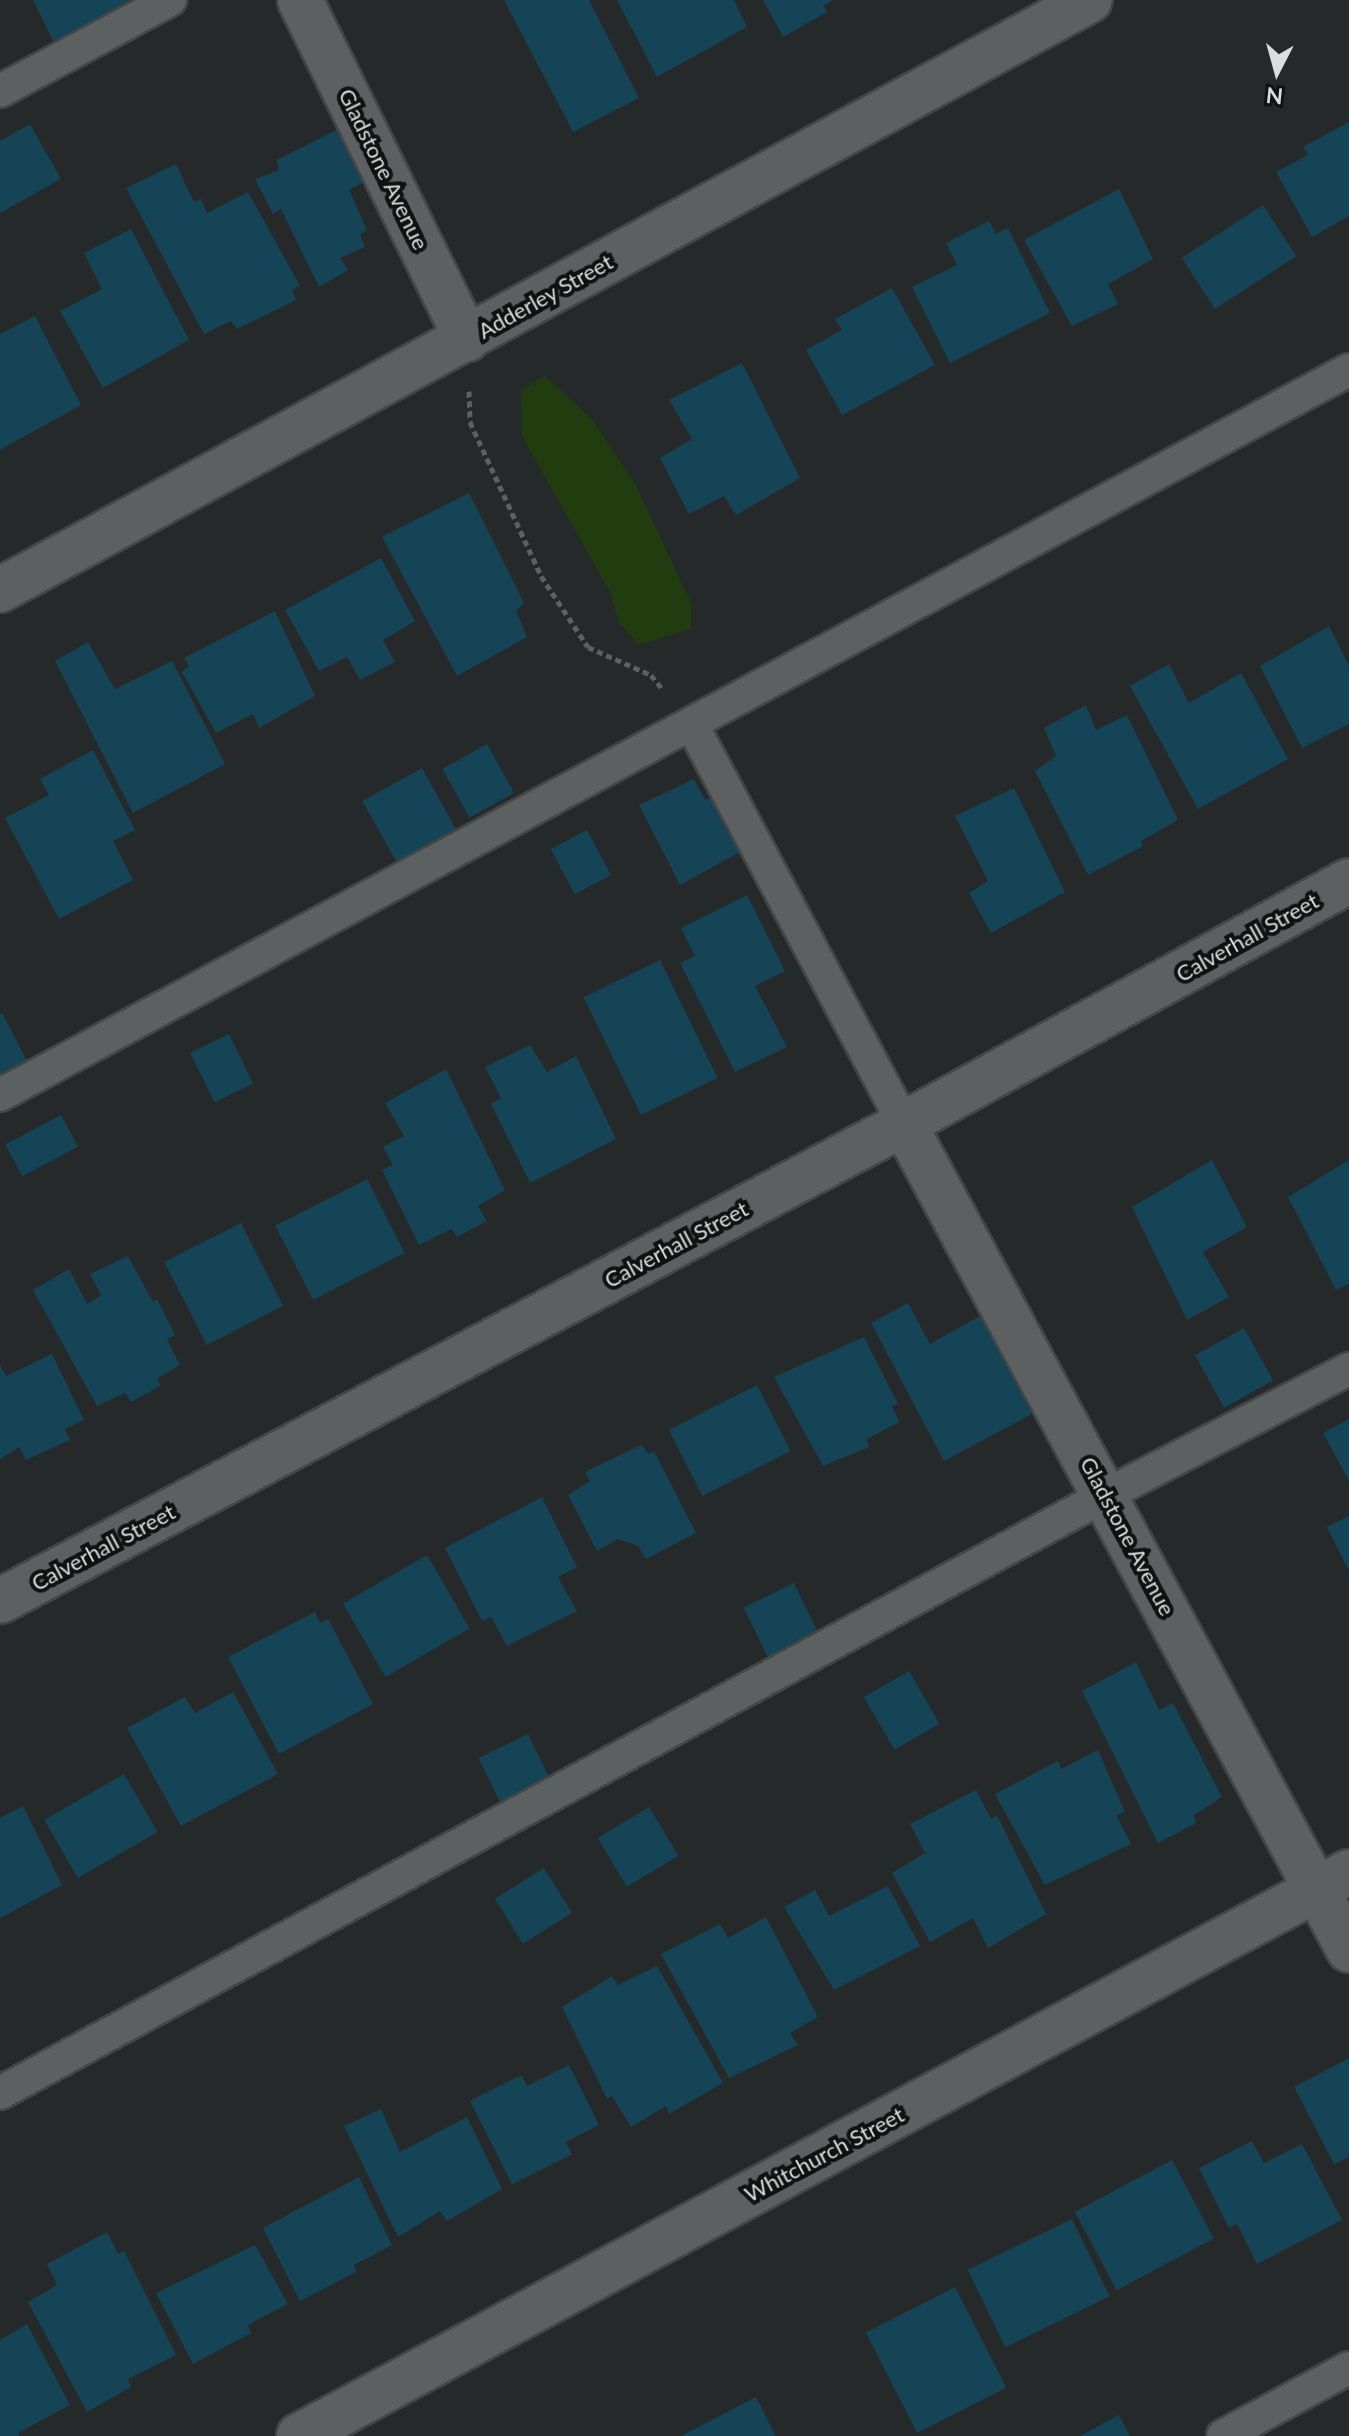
<!DOCTYPE html>
<style>
body{margin:0}
#map{position:relative;width:1349px;height:2436px;overflow:hidden;background:#262929;font-family:Lato,sans-serif}
div>[style]{position:absolute}
.green>*{inset:0;background:#213c0f}
.building>*{inset:0;background:#154457;transform-origin:0 0}
.path>*{height:5px;margin-top:-2.5px;transform-origin:0;background:repeating-linear-gradient(90deg,#5e6060 0 6px,transparent 0 10px)}
.roads{filter:drop-shadow(2px 0 #444646) drop-shadow(-2px 0 #444646) drop-shadow(0 2px #444646) drop-shadow(0 -2px #444646)}
.lane>*{height:32px;margin:-16px;padding:0 16px;transform-origin:16px;border-radius:16px;background:#5d6060}
.street>*{height:44px;margin:-22px;padding:0 22px;transform-origin:22px;border-radius:22px;background:#5d6060}
span{translate:-50% -50%;white-space:nowrap;text-align:center;line-height:1.15;-webkit-text-stroke:8px #101111;paint-order:stroke}
.street-label{font-size:22px;color:#dbdcdc}
.north{position:absolute;left:1237px;top:32px;width:80px;height:80px;-webkit-text-stroke:6px #101111;paint-order:stroke;rotate:186deg;font-size:22px;font-weight:700;line-height:32px;text-align:center;color:#dbdcdc}
.north::after{content:'';display:block;margin:auto;width:28px;height:36px;background:#dbdcdc;clip-path:polygon(50% 0,100% 100%,50% 72%,0 100%)}
</style>
<div id="map">
<div class="green">
<i style="clip-path:polygon(545px 376px,591px 418px,636px 485px,691px 603px,691px 629px,639px 645px,619px 623px,610px 592px,522px 436px,521px 390px)"></i>
</div>
<div class="building">
<i style="clip-path:polygon(33px 0,141px 0,54px 43px)"></i>
<i style="clip-path:polygon(504px 0,589px 0,639px 98px,573px 132px)"></i>
<i style="clip-path:polygon(617px 0,734px 0,747px 27px,657px 77px)"></i>
<i style="clip-path:polygon(763px 0,833px 0,823px 6px,827px 12px,783px 37px)"></i>
<i style="clip-path:polygon(352px 122px,378px 175px,349px 190px,367px 230px,360px 235px,365px 247px,340px 258px,348px 270px,319px 287px,281px 209px,273px 214px,255px 179px,279px 170px,277px 160px)"></i>
<i style="clip-path:polygon(1349px 122px,1349px 216px,1312px 237px,1276px 172px,1308px 155px,1303px 147px)"></i>
<i style="clip-path:polygon(30px 124px,61px 179px,0 213px,0 141px)"></i>
<i style="clip-path:polygon(176px 164px,194px 202px,201px 199px,207px 213px,248px 192px,300px 286px,292px 290px,296px 300px,237px 329px,231px 321px,204px 334px,126px 188px)"></i>
<i style="clip-path:polygon(1119px 189px,1153px 259px,1108px 284px,1118px 304px,1072px 326px,1024px 240px)"></i>
<i style="left:1263px;top:205px;width:61px;height:97px;rotate:57deg"></i>
<i style="clip-path:polygon(989px 221px,996px 234px,1008px 228px,1050px 313px,950px 363px,912px 287px,957px 265px,946px 243px)"></i>
<i style="clip-path:polygon(131px 229px,189px 340px,103px 388px,60px 311px,102px 289px,84px 253px)"></i>
<i style="clip-path:polygon(892px 288px,935px 365px,842px 415px,806px 350px,842px 330px,835px 319px)"></i>
<i style="clip-path:polygon(35px 316px,81px 405px,0 450px,0 334px)"></i>
<i style="clip-path:polygon(742px 363px,800px 478px,736px 515px,724px 496px,689px 514px,660px 458px,692px 439px,669px 400px)"></i>
<i style="clip-path:polygon(469px 493px,524px 603px,516px 611px,527px 637px,457px 676px,382px 537px)"></i>
<i style="clip-path:polygon(381px 558px,415px 621px,383px 640px,395px 662px,360px 680px,347px 657px,319px 671px,285px 610px)"></i>
<i style="clip-path:polygon(275px 611px,315px 696px,259px 728px,253px 714px,216px 733px,182px 672px,189px 666px,184px 658px)"></i>
<i style="clip-path:polygon(1329px 626px,1349px 666px,1349px 724px,1302px 748px,1260px 666px)"></i>
<i style="clip-path:polygon(88px 642px,115px 689px,172px 661px,225px 764px,133px 813px,55px 661px)"></i>
<i style="clip-path:polygon(1169px 664px,1189px 703px,1241px 673px,1288px 759px,1198px 809px,1130px 686px)"></i>
<i style="clip-path:polygon(1086px 705px,1096px 730px,1127px 715px,1178px 820px,1141px 841px,1143px 846px,1088px 875px,1035px 771px,1056px 756px,1044px 728px)"></i>
<i style="left:487px;top:744px;width:56px;height:51px;rotate:61deg"></i>
<i style="clip-path:polygon(93px 750px,135px 830px,113px 841px,133px 880px,59px 919px,5px 818px,49px 795px,40px 779px)"></i>
<i style="left:422px;top:768px;width:70px;height:68px;rotate:61deg"></i>
<i style="clip-path:polygon(694px 779px,705px 800px,713px 796px,740px 852px,680px 885px,639px 805px)"></i>
<i style="clip-path:polygon(1014px 788px,1065px 892px,991px 933px,969px 893px,988px 881px,955px 816px)"></i>
<i style="left:587px;top:830px;width:51px;height:41px;rotate:62deg"></i>
<i style="clip-path:polygon(747px 895px,785px 971px,755px 986px,787px 1047px,735px 1072px,680px 963px,695px 956px,681px 928px)"></i>
<i style="left:660px;top:960px;width:131px;height:85px;rotate:64deg"></i>
<i style="clip-path:polygon(2px 1013px,28px 1063px,0 1079px,0 1015px)"></i>
<i style="left:229px;top:1034px;width:55px;height:43px;rotate:64deg"></i>
<i style="clip-path:polygon(530px 1045px,547px 1072px,576px 1056px,616px 1139px,530px 1183px,491px 1104px,501px 1098px,485px 1067px)"></i>
<i style="clip-path:polygon(446px 1069px,505px 1190px,478px 1206px,487px 1221px,457px 1237px,451px 1229px,419px 1245px,382px 1170px,393px 1165px,383px 1147px,404px 1136px,385px 1103px)"></i>
<i style="left:61px;top:1115px;width:36px;height:63px;rotate:62deg"></i>
<i style="clip-path:polygon(1212px 1160px,1247px 1227px,1203px 1252px,1229px 1297px,1187px 1320px,1132px 1207px)"></i>
<i style="clip-path:polygon(1349px 1160px,1349px 1284px,1336px 1290px,1288px 1197px)"></i>
<i style="left:367px;top:1179px;width:83px;height:103px;rotate:63deg"></i>
<i style="left:241px;top:1223px;width:93px;height:86px;rotate:63deg"></i>
<i style="clip-path:polygon(128px 1256px,153px 1302px,157px 1299px,175px 1335px,167px 1339px,180px 1365px,158px 1378px,160px 1386px,131px 1402px,125px 1393px,97px 1406px,33px 1290px,69px 1269px,87px 1304px,101px 1295px,90px 1274px)"></i>
<i style="clip-path:polygon(908px 1303px,930px 1344px,980px 1316px,1032px 1414px,944px 1461px,871px 1323px)"></i>
<i style="left:1244px;top:1328px;width:60px;height:56px;rotate:61deg"></i>
<i style="clip-path:polygon(864px 1337px,898px 1404px,892px 1406px,899px 1422px,867px 1439px,869px 1447px,823px 1466px,774px 1377px)"></i>
<i style="clip-path:polygon(52px 1354px,84px 1420px,65px 1429px,70px 1440px,26px 1460px,19px 1447px,0 1459px,0 1365px,6px 1376px)"></i>
<i style="left:757px;top:1385px;width:74px;height:99px;rotate:63deg"></i>
<i style="clip-path:polygon(1349px 1419px,1349px 1481px,1323px 1433px)"></i>
<i style="clip-path:polygon(641px 1445px,649px 1454px,654px 1451px,696px 1533px,646px 1559px,638px 1546px,618px 1539px,597px 1551px,568px 1495px,590px 1481px,585px 1472px)"></i>
<i style="clip-path:polygon(542px 1497px,577px 1567px,558px 1577px,577px 1611px,507px 1646px,491px 1617px,482px 1621px,445px 1548px)"></i>
<i style="clip-path:polygon(1349px 1516px,1349px 1571px,1327px 1527px)"></i>
<i style="left:427px;top:1555px;width:85px;height:97px;rotate:60deg"></i>
<i style="left:794px;top:1583px;width:64px;height:56px;rotate:64deg"></i>
<i style="clip-path:polygon(315px 1612px,320px 1623px,328px 1619px,373px 1704px,279px 1754px,228px 1657px)"></i>
<i style="clip-path:polygon(1136px 1662px,1159px 1710px,1173px 1703px,1222px 1797px,1194px 1815px,1196px 1823px,1158px 1843px,1082px 1691px)"></i>
<i style="left:909px;top:1671px;width:61px;height:52px;rotate:60deg"></i>
<i style="clip-path:polygon(233px 1692px,278px 1774px,181px 1826px,127px 1728px,185px 1697px,195px 1713px)"></i>
<i style="left:528px;top:1734px;width:55px;height:55px;rotate:64deg"></i>
<i style="clip-path:polygon(1098px 1750px,1125px 1812px,1116px 1815px,1131px 1844px,1045px 1885px,995px 1794px,1058px 1761px,1061px 1769px)"></i>
<i style="left:124px;top:1774px;width:67px;height:92px;rotate:60deg"></i>
<i style="clip-path:polygon(976px 1790px,991px 1819px,997px 1815px,1046px 1914px,988px 1948px,973px 1918px,930px 1942px,892px 1873px,925px 1853px,910px 1824px)"></i>
<i style="clip-path:polygon(23px 1806px,62px 1885px,0 1918px,0 1818px)"></i>
<i style="left:649px;top:1807px;width:57px;height:60px;rotate:59deg"></i>
<i style="left:544px;top:1868px;width:53px;height:58px;rotate:58deg"></i>
<i style="clip-path:polygon(888px 1886px,920px 1946px,834px 1990px,784px 1907px,815px 1890px,829px 1916px)"></i>
<i style="clip-path:polygon(766px 1917px,818px 2017px,790px 2033px,798px 2045px,729px 2078px,661px 1954px,720px 1924px,728px 1938px)"></i>
<i style="clip-path:polygon(657px 1966px,723px 2083px,669px 2114px,666px 2106px,631px 2127px,612px 2096px,607px 2099px,562px 2007px,612px 1976px,618px 1985px)"></i>
<i style="clip-path:polygon(1349px 2058px,1349px 2157px,1334px 2164px,1294px 2087px)"></i>
<i style="clip-path:polygon(569px 2065px,599px 2125px,566px 2142px,572px 2154px,512px 2184px,470px 2101px,522px 2075px,527px 2086px)"></i>
<i style="clip-path:polygon(381px 2109px,400px 2152px,467px 2117px,502px 2189px,447px 2221px,440px 2211px,398px 2237px,344px 2126px)"></i>
<i style="clip-path:polygon(1252px 2141px,1264px 2163px,1302px 2144px,1342px 2220px,1257px 2264px,1237px 2224px,1229px 2228px,1199px 2168px)"></i>
<i style="left:1172px;top:2160px;width:89px;height:110px;rotate:62deg"></i>
<i style="clip-path:polygon(359px 2177px,392px 2245px,354px 2265px,356px 2272px,300px 2301px,263px 2228px)"></i>
<i style="left:1072px;top:2219px;width:86px;height:116px;rotate:64deg"></i>
<i style="clip-path:polygon(107px 2232px,118px 2254px,124px 2251px,176px 2355px,128px 2379px,131px 2387px,87px 2412px,28px 2302px,57px 2285px,47px 2264px)"></i>
<i style="clip-path:polygon(255px 2245px,288px 2304px,248px 2325px,251px 2333px,193px 2364px,156px 2293px)"></i>
<i style="left:955px;top:2287px;width:113px;height:100px;rotate:63deg"></i>
<i style="clip-path:polygon(27px 2324px,70px 2405px,18px 2433px,20px 2436px,0 2436px,0 2340px)"></i>
<i style="clip-path:polygon(756px 2397px,776px 2436px,681px 2436px)"></i>
<i style="clip-path:polygon(1119px 2415px,1130px 2436px,1080px 2436px)"></i>
</div>
<div class="path">
<i style="left:469px;top:391px;width:31px;rotate:88deg"></i>
<i style="left:470px;top:422px;width:170px;rotate:65.2deg"></i>
<i style="left:541px;top:576px;width:85px;rotate:56.5deg"></i>
<i style="left:588px;top:647px;width:69px;rotate:24deg"></i>
<i style="left:651px;top:675px;width:19px;rotate:51deg"></i>
</div>
<div class="roads">
<div class="lane">
<i style="left:0;top:91px;width:193px;rotate:-28.2deg"></i>
<i style="left:692px;top:725px;width:452px;rotate:62deg"></i>
<i style="left:0;top:1095px;width:1531px;rotate:-28.26deg"></i>
<i style="left:0;top:2093px;width:1257px;rotate:-28.4deg"></i>
<i style="left:1106px;top:1495px;width:274px;rotate:-27.4deg"></i>
<i style="left:1223px;top:2436px;width:143px;rotate:-28.4deg"></i>
</div>
<div class="street">
<i style="left:300px;top:0;width:378px;rotate:63.8deg"></i>
<i style="left:0;top:590px;width:1239px;rotate:-28.43deg"></i>
<i style="left:904px;top:1124px;width:938px;rotate:61.69deg"></i>
<i style="left:0;top:1601px;width:1022px;rotate:-27.82deg"></i>
<i style="left:904px;top:1124px;width:507px;rotate:-28.64deg"></i>
<i style="left:299px;top:2436px;width:1192px;rotate:-28.24deg"></i>
</div>
</div>
<div class="street-label">
<span style="left:384px;top:169px;rotate:64deg">Gladstone Avenue</span>
<span style="left:545px;top:296px;rotate:-29deg">Adderley Street</span>
<span style="left:1247px;top:937px;rotate:-29deg">Calverhall Street</span>
<span style="left:676px;top:1244px;rotate:-28deg">Calverhall Street</span>
<span style="left:1128px;top:1536px;rotate:62deg">Gladstone Avenue</span>
<span style="left:103px;top:1547px;rotate:-28deg">Calverhall Street</span>
<span style="left:824px;top:2154px;rotate:-28deg">Whitchurch Street</span>
</div>
<div class="north">N</div>
</div>
